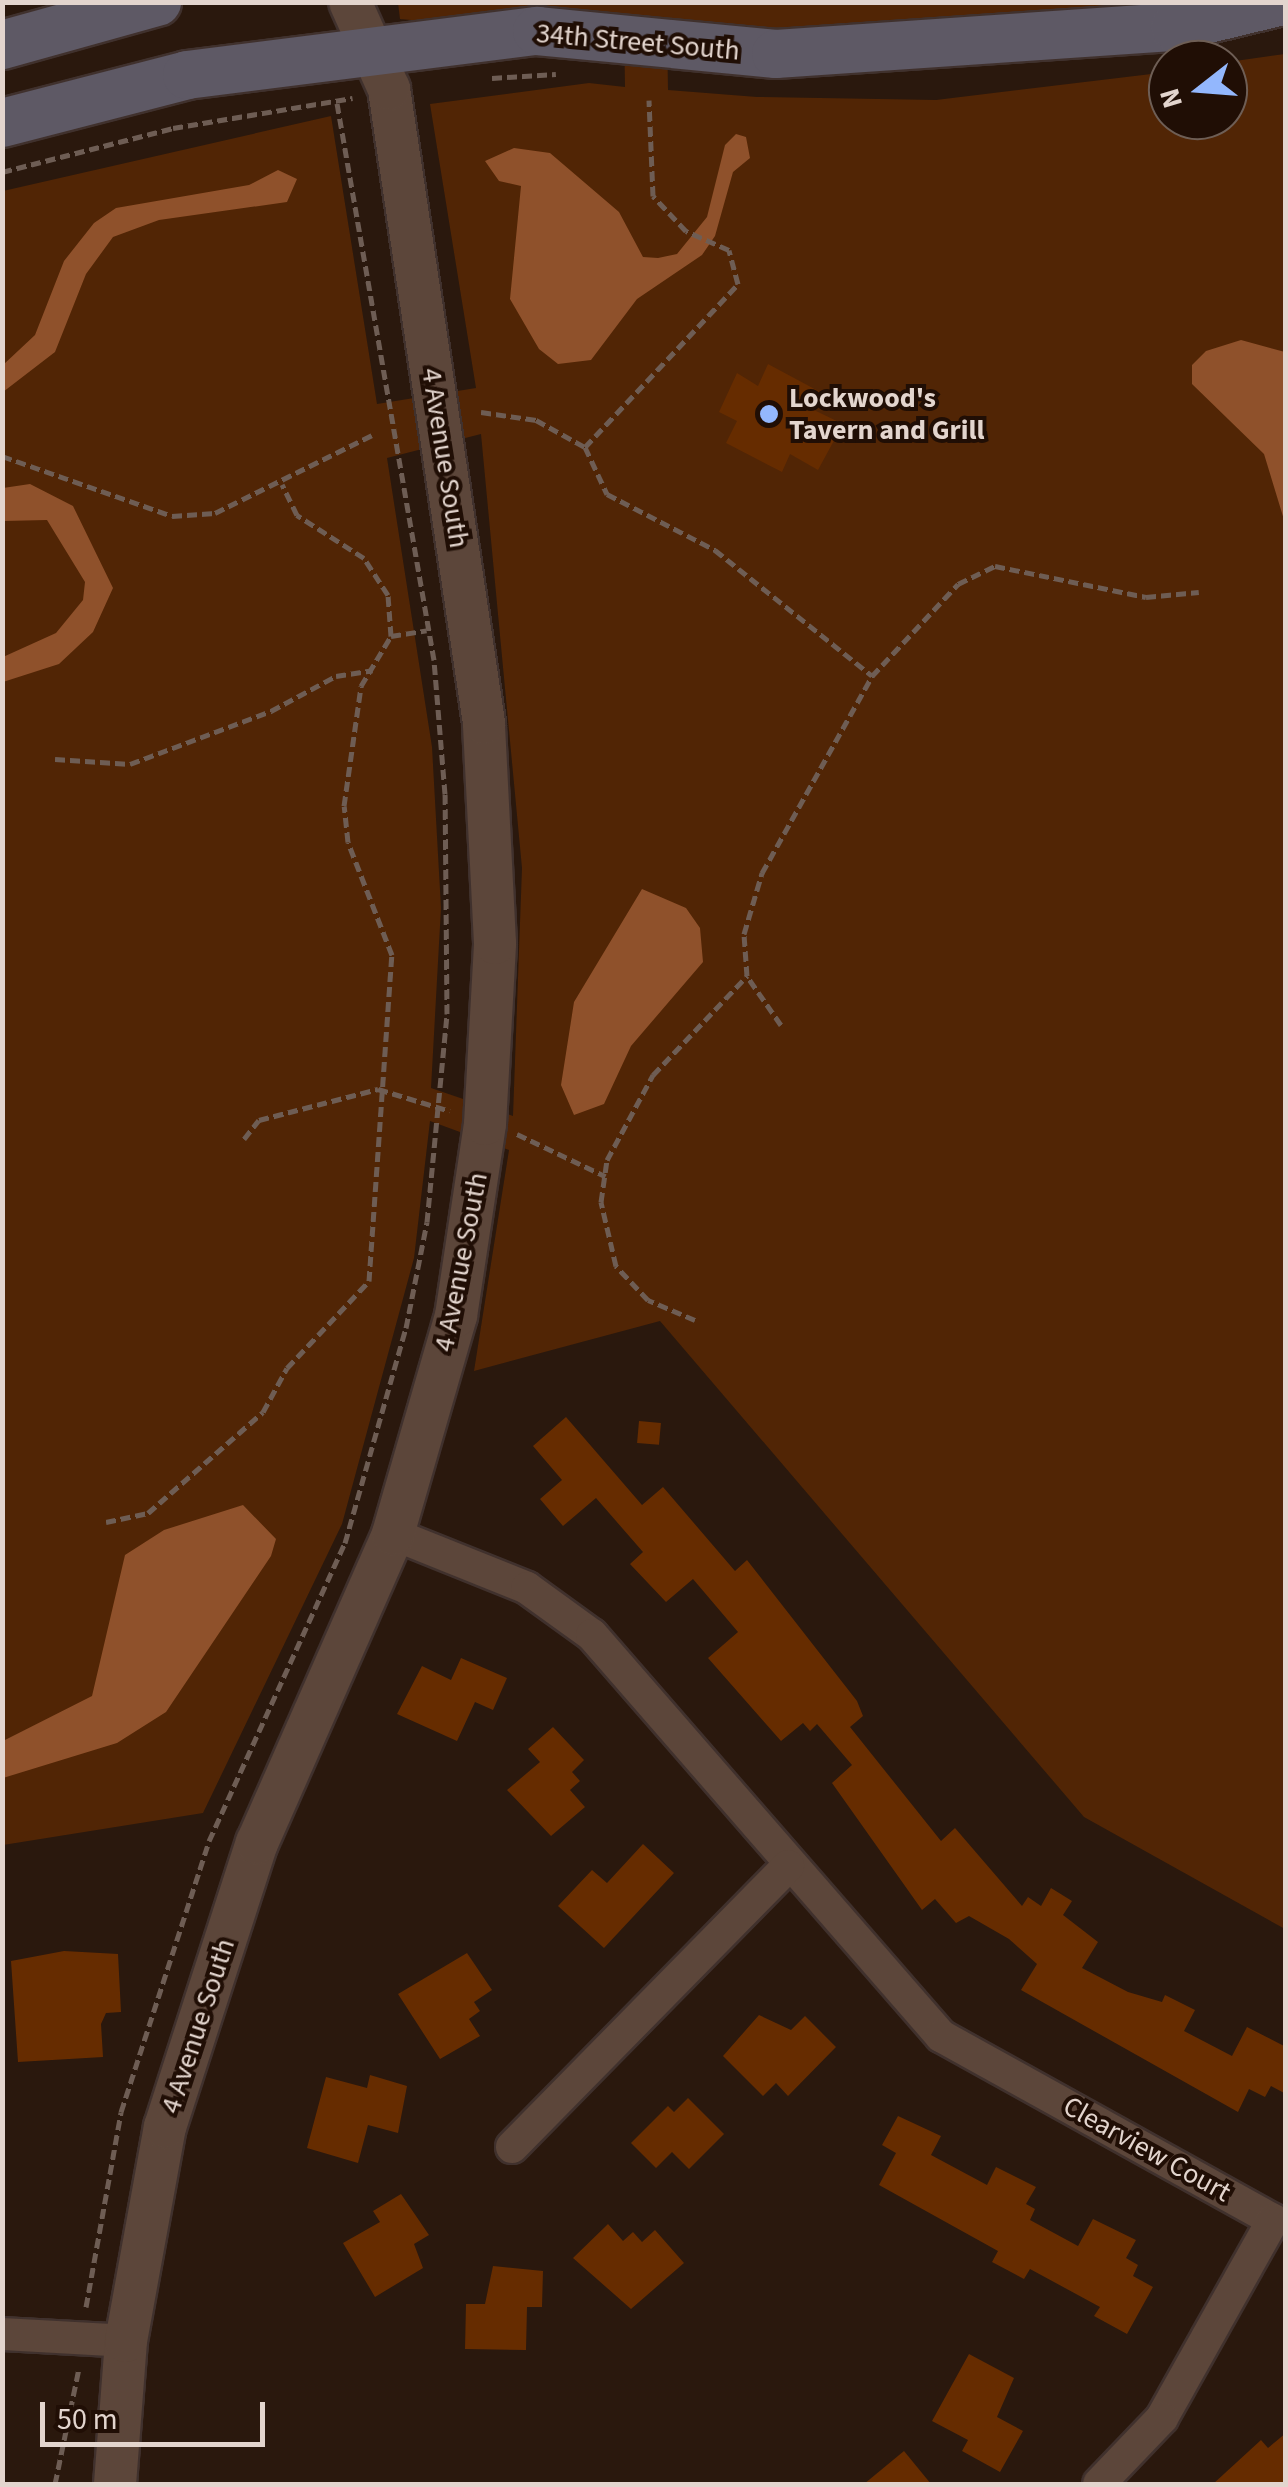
<!DOCTYPE html>
<style>
body{margin:0}
#map{position:relative;width:1288px;height:2487px;overflow:hidden;background:#2a180d;font-family:"Source Sans 3",sans-serif}
div>[style]{position:absolute}
.green>*{inset:0;background:#512505}
.water>*{inset:0;background:#8f512b}
.building>*{inset:0;background:#662c00;transform-origin:0 0}
.path>*{height:5px;margin-top:-2.5px;transform-origin:0;background:repeating-linear-gradient(90deg,#6e5d54 0 10px,transparent 0 15px)}
.roads{filter:drop-shadow(2px 0 #40312d) drop-shadow(-2px 0 #40312d) drop-shadow(0 2px #40312d) drop-shadow(0 -2px #40312d)}
.minor>*{height:32px;margin:-16px;padding:0 16px;transform-origin:16px;border-radius:16px;background:#5c463a}
.tertiary>*{height:42px;margin:-21px;padding:0 21px;transform-origin:21px;border-radius:21px;background:#5c463a}
.secondary>*{height:48px;margin:-24px;padding:0 24px;transform-origin:24px;border-radius:24px;background:#5e5965}
.dots>*{width:28px;height:28px;translate:-50% -50%;box-sizing:border-box;border:5px solid #200e05;border-radius:50%}
span{translate:-50% -50%;white-space:nowrap;text-align:center;line-height:1.15;-webkit-text-stroke:8px #200e05;paint-order:stroke}
.street-label{font-size:28px;color:#e3d5ce}
.poi-label{font-size:28px;color:#e3d5ce;font-weight:700}
.left{translate:0 -50%;text-align:left}
.frame{position:absolute;inset:0;border:5px solid #e3d5ce;pointer-events:none}
.north{position:absolute;left:1148px;top:40px;width:100px;height:100px;box-sizing:border-box;background:#200e05;border:2px solid #6e5e55;border-radius:50%;rotate:253deg;font-size:28px;font-weight:700;line-height:40px;text-align:center;color:#e3d5ce}
.north::after{content:'';display:block;margin:auto;width:35px;height:45px;background:#93b7fd;clip-path:polygon(50% 0,100% 100%,50% 72%,0 100%)}
.scale{position:absolute;left:40px;top:2402px;width:225px;height:45px;box-sizing:border-box;border:5px solid #e3d5ce;border-top:0;padding-left:12px;font-size:30px;line-height:35px;white-space:nowrap;color:#e3d5ce;-webkit-text-stroke:8px #200e05;paint-order:stroke}
</style>
<div id="map">
<div class="green">
<i style="clip-path:polygon(evenodd,398px 3px,1185px 3px,852px 35px,667px 29px,668px 90px,757px 97px,936px 100px,1168px 72px,1168px 120px,1228px 120px,1228px 62px,1285px 54px,1285px 1929px,1084px 1817px,660px 1321px,474px 1371px,509px 1150px,430px 1121px,414px 1258px,342px 1524px,203px 1813px,3px 1845px,3px 191px,331px 116px,377px 404px,476px 388px,430px 104px,589px 83px,625px 87px,624px 23px,547px 16px,422px 21px,400px 19px,398px 3px,481px 434px,522px 868px,513px 1116px,431px 1088px,441px 908px,432px 747px,387px 458px,481px 434px)"></i>
</div>
<div class="water">
<i style="clip-path:polygon(736px 134px,746px 137px,750px 158px,733px 172px,715px 236px,702px 255px,637px 299px,591px 360px,558px 364px,539px 349px,510px 299px,521px 186px,499px 181px,485px 161px,514px 148px,550px 153px,619px 212px,643px 257px,658px 258px,677px 254px,707px 217px,725px 145px)"></i>
<i style="clip-path:polygon(278px 170px,297px 179px,287px 202px,159px 220px,113px 237px,86px 274px,55px 352px,3px 392px,3px 365px,35px 335px,64px 261px,94px 223px,116px 208px,249px 185px)"></i>
<i style="clip-path:polygon(1241px 340px,1285px 352px,1285px 523px,1264px 454px,1192px 384px,1192px 365px,1206px 351px)"></i>
<i style="clip-path:polygon(30px 484px,73px 506px,113px 588px,93px 632px,59px 664px,3px 682px,3px 657px,56px 633px,83px 600px,85px 582px,47px 520px,3px 521px,3px 488px)"></i>
<i style="clip-path:polygon(642px 889px,686px 908px,700px 928px,703px 962px,631px 1046px,604px 1104px,574px 1115px,561px 1085px,574px 1002px)"></i>
<i style="clip-path:polygon(243px 1505px,276px 1539px,271px 1556px,166px 1712px,117px 1743px,3px 1778px,3px 1741px,92px 1696px,125px 1555px,164px 1530px)"></i>
</div>
<div class="building">
<i style="clip-path:polygon(768px 364px,822px 393px,814px 410px,843px 424px,818px 470px,790px 454px,782px 472px,726px 443px,737px 421px,719px 412px,737px 373px,758px 386px)"></i>
<i style="clip-path:polygon(566px 1417px,642px 1505px,663px 1487px,735px 1571px,747px 1560px,857px 1701px,863px 1716px,850px 1727px,941px 1841px,955px 1828px,1022px 1906px,1028px 1897px,1041px 1906px,1051px 1888px,1072px 1901px,1063px 1915px,1098px 1942px,1082px 1968px,1128px 1992px,1162px 2002px,1165px 1995px,1195px 2010px,1184px 2031px,1232px 2056px,1247px 2027px,1286px 2047px,1286px 2094px,1271px 2086px,1265px 2097px,1249px 2089px,1238px 2112px,1021px 1990px,1037px 1964px,1009px 1939px,969px 1916px,956px 1923px,935px 1899px,922px 1910px,832px 1783px,852px 1765px,817px 1724px,810px 1731px,803px 1723px,781px 1741px,708px 1658px,738px 1632px,693px 1579px,666px 1602px,630px 1564px,643px 1552px,596px 1498px,563px 1526px,540px 1499px,562px 1480px,533px 1446px)"></i>
<i style="left:639px;top:1421px;width:22px;height:22px;rotate:5deg"></i>
<i style="clip-path:polygon(461px 1658px,507px 1678px,493px 1710px,475px 1702px,457px 1741px,397px 1714px,422px 1666px,451px 1680px)"></i>
<i style="clip-path:polygon(553px 1727px,584px 1760px,572px 1772px,580px 1781px,570px 1790px,585px 1807px,551px 1836px,507px 1790px,540px 1762px,528px 1749px)"></i>
<i style="clip-path:polygon(643px 1844px,674px 1873px,604px 1948px,558px 1906px,592px 1870px,607px 1883px)"></i>
<i style="clip-path:polygon(64px 1951px,118px 1954px,121px 2012px,106px 2013px,101px 2024px,103px 2057px,18px 2062px,11px 1961px)"></i>
<i style="clip-path:polygon(467px 1953px,492px 1990px,474px 2002px,480px 2011px,469px 2019px,480px 2036px,440px 2059px,398px 1994px)"></i>
<i style="clip-path:polygon(759px 2015px,791px 2030px,805px 2016px,836px 2047px,788px 2096px,776px 2083px,763px 2096px,723px 2056px)"></i>
<i style="clip-path:polygon(370px 2075px,407px 2086px,398px 2133px,368px 2125px,358px 2163px,307px 2148px,326px 2077px,367px 2088px)"></i>
<i style="clip-path:polygon(688px 2098px,724px 2134px,689px 2169px,672px 2152px,656px 2168px,631px 2143px,668px 2106px,674px 2112px)"></i>
<i style="clip-path:polygon(898px 2116px,941px 2136px,931px 2155px,987px 2185px,996px 2167px,1036px 2187px,1026px 2204px,1035px 2209px,1030px 2220px,1078px 2246px,1093px 2219px,1136px 2240px,1126px 2258px,1138px 2265px,1133px 2276px,1153px 2287px,1127px 2334px,1094px 2316px,1100px 2307px,1030px 2269px,1024px 2279px,992px 2262px,998px 2251px,879px 2185px,896px 2153px,882px 2145px)"></i>
<i style="clip-path:polygon(401px 2194px,429px 2235px,414px 2244px,423px 2268px,375px 2297px,343px 2243px,380px 2222px,373px 2211px)"></i>
<i style="clip-path:polygon(608px 2224px,623px 2241px,633px 2232px,642px 2242px,655px 2230px,684px 2263px,631px 2309px,573px 2258px)"></i>
<i style="clip-path:polygon(493px 2266px,543px 2271px,542px 2307px,527px 2307px,526px 2350px,465px 2349px,466px 2304px,485px 2304px)"></i>
<i style="clip-path:polygon(969px 2354px,1014px 2378px,997px 2417px,1023px 2431px,1000px 2472px,962px 2451px,968px 2440px,932px 2421px)"></i>
<i style="clip-path:polygon(1286px 2433px,1286px 2484px,1213px 2484px,1261px 2440px,1268px 2448px)"></i>
<i style="clip-path:polygon(904px 2451px,931px 2484px,864px 2484px)"></i>
</div>
<div class="path">
<i style="left:492px;top:78px;width:64px;rotate:-3.6deg"></i>
<i style="left:2px;top:172px;width:177px;rotate:-14.4deg"></i>
<i style="left:173px;top:128px;width:182px;rotate:-9.5deg"></i>
<i style="left:481px;top:412px;width:56px;rotate:8.3deg"></i>
<i style="left:536px;top:420px;width:56px;rotate:28.9deg"></i>
<i style="left:585px;top:447px;width:224px;rotate:-46.8deg"></i>
<i style="left:738px;top:284px;width:35px;rotate:-105deg"></i>
<i style="left:729px;top:250px;width:47px;rotate:-156.2deg"></i>
<i style="left:686px;top:231px;width:48px;rotate:-133.3deg"></i>
<i style="left:653px;top:196px;width:96px;rotate:-92.4deg"></i>
<i style="left:585px;top:447px;width:52px;rotate:64.9deg"></i>
<i style="left:607px;top:494px;width:122px;rotate:27.4deg"></i>
<i style="left:715px;top:550px;width:201px;rotate:38.7deg"></i>
<i style="left:2px;top:456px;width:180px;rotate:19.4deg"></i>
<i style="left:172px;top:516px;width:43px;rotate:-4deg"></i>
<i style="left:215px;top:513px;width:175px;rotate:-26.4deg"></i>
<i style="left:391px;top:636px;width:36px;rotate:-9deg"></i>
<i style="left:55px;top:759px;width:75px;rotate:3.8deg"></i>
<i style="left:130px;top:764px;width:151px;rotate:-20.6deg"></i>
<i style="left:271px;top:711px;width:74px;rotate:-28.3deg"></i>
<i style="left:336px;top:676px;width:37px;rotate:-9deg"></i>
<i style="left:781px;top:1025px;width:60px;rotate:-124.8deg"></i>
<i style="left:747px;top:976px;width:42px;rotate:-94.1deg"></i>
<i style="left:744px;top:934px;width:64px;rotate:-73.6deg"></i>
<i style="left:762px;top:873px;width:226px;rotate:-60.8deg"></i>
<i style="left:872px;top:676px;width:126px;rotate:-46.9deg"></i>
<i style="left:958px;top:584px;width:41px;rotate:-25.9deg"></i>
<i style="left:995px;top:566px;width:154px;rotate:11.6deg"></i>
<i style="left:1146px;top:597px;width:53px;rotate:-5.4deg"></i>
<i style="left:517px;top:1134px;width:98px;rotate:25.5deg"></i>
<i style="left:244px;top:1139px;width:24px;rotate:-52deg"></i>
<i style="left:259px;top:1120px;width:123px;rotate:-14.6deg"></i>
<i style="left:378px;top:1089px;width:75px;rotate:17deg"></i>
<i style="left:695px;top:1320px;width:51px;rotate:-156.9deg"></i>
<i style="left:648px;top:1300px;width:47px;rotate:-133.3deg"></i>
<i style="left:616px;top:1266px;width:66px;rotate:-103.2deg"></i>
<i style="left:601px;top:1202px;width:42px;rotate:-81.9deg"></i>
<i style="left:607px;top:1160px;width:97px;rotate:-61.6deg"></i>
<i style="left:653px;top:1075px;width:137px;rotate:-46.5deg"></i>
<i style="left:106px;top:1522px;width:43px;rotate:-12.1deg"></i>
<i style="left:148px;top:1513px;width:153px;rotate:-41.3deg"></i>
<i style="left:263px;top:1412px;width:50px;rotate:-61.4deg"></i>
<i style="left:287px;top:1368px;width:120px;rotate:-46.7deg"></i>
<i style="left:369px;top:1281px;width:327px;rotate:-86deg"></i>
<i style="left:392px;top:955px;width:121px;rotate:-111.3deg"></i>
<i style="left:348px;top:842px;width:36px;rotate:-96deg"></i>
<i style="left:344px;top:806px;width:121px;rotate:-81.9deg"></i>
<i style="left:361px;top:686px;width:58px;rotate:-59deg"></i>
<i style="left:391px;top:636px;width:41px;rotate:-94.2deg"></i>
<i style="left:388px;top:595px;width:44px;rotate:-123deg"></i>
<i style="left:364px;top:558px;width:80px;rotate:-147.3deg"></i>
<i style="left:297px;top:515px;width:34px;rotate:-116deg"></i>
<i style="left:86px;top:2307px;width:198px;rotate:-79.8deg"></i>
<i style="left:121px;top:2112px;width:285px;rotate:-72deg"></i>
<i style="left:209px;top:1841px;width:328px;rotate:-65.5deg"></i>
<i style="left:345px;top:1543px;width:223px;rotate:-74.2deg"></i>
<i style="left:406px;top:1328px;width:108px;rotate:-78.8deg"></i>
<i style="left:427px;top:1222px;width:209px;rotate:-84.5deg"></i>
<i style="left:447px;top:1014px;width:220px;rotate:-90.5deg"></i>
<i style="left:445px;top:794px;width:134px;rotate:-94.7deg"></i>
<i style="left:434px;top:660px;width:565px;rotate:-99.88deg"></i>
<i style="left:55px;top:2484px;width:118px;rotate:-78.3deg"></i>
</div>
<div class="roads">
<div class="minor">
<i style="left:393px;top:1534px;width:144px;rotate:21.9deg"></i>
<i style="left:527px;top:1588px;width:80px;rotate:35.9deg"></i>
<i style="left:592px;top:1635px;width:532px;rotate:48.97deg"></i>
<i style="left:941px;top:2036px;width:380px;rotate:29deg"></i>
<i style="left:1273px;top:2220px;width:227px;rotate:119.3deg"></i>
<i style="left:1162px;top:2418px;width:91px;rotate:133.7deg"></i>
<i style="left:512px;top:2147px;width:394px;rotate:-45.5deg"></i>
<i style="left:2px;top:2334px;width:124px;rotate:3.2deg"></i>
</div>
<div class="tertiary">
<i style="left:115px;top:2484px;width:143px;rotate:-85.6deg"></i>
<i style="left:126px;top:2341px;width:218px;rotate:-79.7deg"></i>
<i style="left:165px;top:2127px;width:299px;rotate:-72.1deg"></i>
<i style="left:257px;top:1843px;width:338px;rotate:-66.2deg"></i>
<i style="left:393px;top:1534px;width:227px;rotate:-73.9deg"></i>
<i style="left:456px;top:1316px;width:194px;rotate:-81.4deg"></i>
<i style="left:485px;top:1124px;width:181px;rotate:-86.8deg"></i>
<i style="left:495px;top:943px;width:220px;rotate:-92.9deg"></i>
<i style="left:484px;top:723px;width:641px;rotate:-98.52deg"></i>
<i style="left:389px;top:89px;width:95px;rotate:-114.1deg"></i>
</div>
<div class="secondary">
<i style="left:2px;top:45px;width:161px;rotate:-15.5deg"></i>
<i style="left:2px;top:123px;width:191px;rotate:-14.5deg"></i>
<i style="left:187px;top:75px;width:353px;rotate:-7.2deg"></i>
<i style="left:537px;top:31px;width:240px;rotate:5.5deg"></i>
<i style="left:776px;top:54px;width:400px;rotate:-3.9deg"></i>
<i style="left:1175px;top:27px;width:106px;rotate:-13.6deg"></i>
</div>
</div>
<div class="dots">
<i style="left:769px;top:414px;background:#93b7fd"></i>
</div>
<div class="street-label">
<span style="left:638px;top:42px;rotate:5deg">34th Street South</span>
<span style="left:445px;top:458px;rotate:81deg">4 Avenue South</span>
<span style="left:461px;top:1262px;rotate:-79deg">4 Avenue South</span>
<span style="left:198px;top:2026px;rotate:-72deg">4 Avenue South</span>
<span style="left:1147px;top:2149px;rotate:29deg">Clearview Court</span>
</div>
<div class="poi-label">
<span class="left" style="left:789px;top:414px">Lockwood's<br>Tavern and Grill</span>
</div>
<div class="frame"></div>
<div class="north">N</div>
<div class="scale">50 m</div>
</div>
